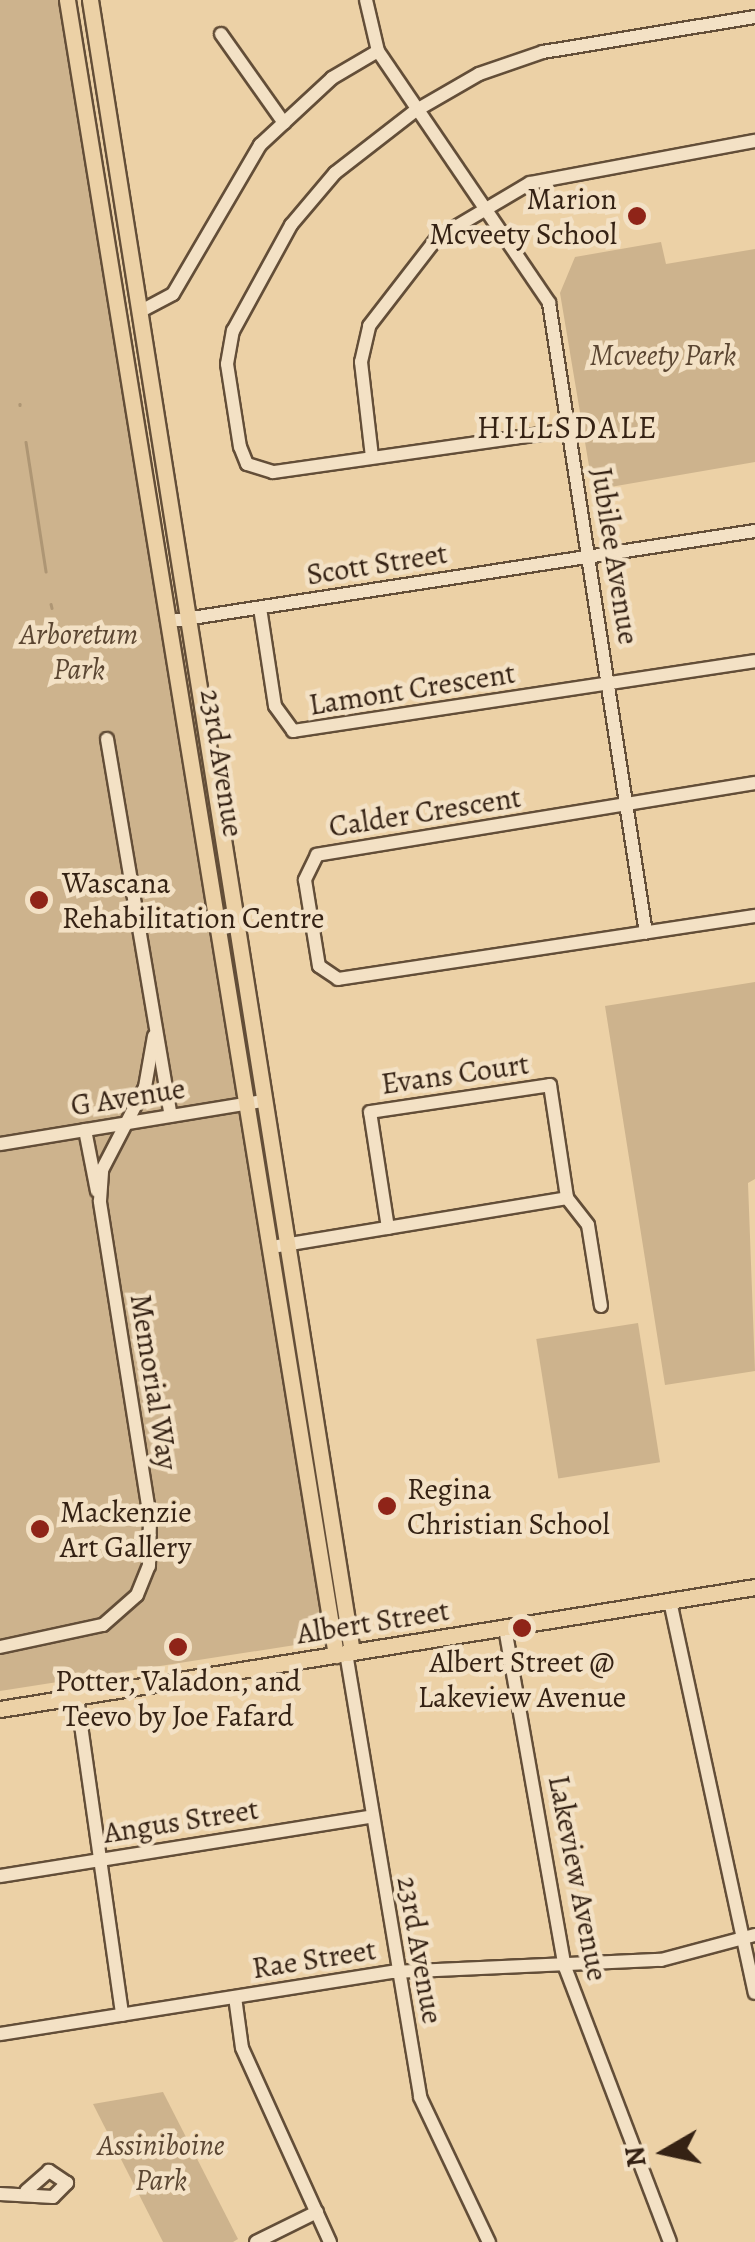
<!DOCTYPE html>
<style>
body{margin:0}
#map{position:relative;width:755px;height:2242px;overflow:hidden;background:#ecd1a6;font-family:Alegreya,serif}
div>[style]{position:absolute}
.green>*{inset:0;background:#cdb38d;transform-origin:0 0}
.stream>*{height:2.5px;margin:-1.25px;padding:0 1.25px;transform-origin:1.25px;border-radius:1.25px;background:#ae9674}
.roads{filter:drop-shadow(2px 0 #634e38) drop-shadow(-2px 0 #634e38) drop-shadow(0 2px #634e38) drop-shadow(0 -2px #634e38)}
.minor>*{height:12px;margin:-6px;padding:0 6px;transform-origin:6px;border-radius:6px;background:#f3e1c5}
.major>*{height:15px;margin:-7.5px;padding:0 7.5px;transform-origin:7.5px;border-radius:7.5px;background:#ecd1a6}
.dots>*{width:28px;height:28px;translate:-50% -50%;box-sizing:border-box;border:5px solid #f3e1c5;border-radius:50%}
span{translate:-50% -50%;white-space:nowrap;text-align:center;line-height:1.15;-webkit-text-stroke:9px #f3e1c5;paint-order:stroke}
.poi-label{font-size:30px;color:#352214}
.right{translate:-100% -50%;text-align:right}
.left{translate:0 -50%;text-align:left}
.park-label{font-size:30px;color:#5b4632;font-style:italic}
.street-label{font-size:30px;color:#352214}
.neighbourhood-label{font-size:32px;color:#352214;letter-spacing:2.5px}
.north{position:absolute;left:615px;top:2102px;width:100px;height:100px;-webkit-text-stroke:8px #f3e1c5;paint-order:stroke;rotate:261deg;font-size:28px;font-weight:700;line-height:40px;text-align:center;color:#352214}
.north::after{content:'';display:block;margin:auto;width:35px;height:45px;background:#352214;clip-path:polygon(50% 0,100% 100%,50% 72%,0 100%)}
</style>
<div id="map">
<div class="green">
<i style="clip-path:polygon(0 0,59px 0,323px 1627px,308px 1643px,0 1691px)"></i>
<i style="clip-path:polygon(661px 242px,666px 264px,755px 249px,755px 462px,593px 490px,560px 293px,575px 257px)"></i>
<i style="clip-path:polygon(755px 982px,755px 1179px,748px 1183px,755px 1371px,665px 1385px,605px 1006px)"></i>
<i style="left:638px;top:1323px;width:141px;height:103px;rotate:81deg"></i>
<i style="clip-path:polygon(163px 2092px,238px 2239px,233px 2242px,163px 2242px,93px 2104px)"></i>
</div>
<div class="stream">
<i style="left:20px;top:404px;width:1px;rotate:90deg"></i>
<i style="left:26px;top:442px;width:131px;rotate:81.2deg"></i>
<i style="left:51px;top:604px;width:4px;rotate:76deg"></i>
</div>
<div class="roads">
<div class="minor">
<i style="left:366px;top:0;width:52px;rotate:76.8deg"></i>
<i style="left:378px;top:51px;width:305px;rotate:55.8deg"></i>
<i style="left:549px;top:303px;width:637px;rotate:81.25deg"></i>
<i style="left:221px;top:34px;width:109px;rotate:54.7deg"></i>
<i style="left:141px;top:311px;width:36px;rotate:-28deg"></i>
<i style="left:173px;top:294px;width:173px;rotate:-59.7deg"></i>
<i style="left:260px;top:145px;width:98px;rotate:-42.9deg"></i>
<i style="left:332px;top:78px;width:53px;rotate:-30.4deg"></i>
<i style="left:569px;top:430px;width:299px;rotate:171.9deg"></i>
<i style="left:273px;top:472px;width:27px;rotate:-163deg"></i>
<i style="left:247px;top:464px;width:18px;rotate:-112deg"></i>
<i style="left:240px;top:447px;width:84px;rotate:-98.9deg"></i>
<i style="left:227px;top:364px;width:34px;rotate:-80deg"></i>
<i style="left:233px;top:331px;width:121px;rotate:-61.3deg"></i>
<i style="left:291px;top:225px;width:68px;rotate:-49.8deg"></i>
<i style="left:335px;top:173px;width:101px;rotate:-37.8deg"></i>
<i style="left:415px;top:111px;width:74px;rotate:-30deg"></i>
<i style="left:479px;top:74px;width:68px;rotate:-19deg"></i>
<i style="left:543px;top:52px;width:215px;rotate:-9.4deg"></i>
<i style="left:372px;top:457px;width:96px;rotate:-96.6deg"></i>
<i style="left:361px;top:362px;width:37px;rotate:-77deg"></i>
<i style="left:369px;top:326px;width:111px;rotate:-52.3deg"></i>
<i style="left:437px;top:238px;width:108px;rotate:-30.6deg"></i>
<i style="left:530px;top:183px;width:229px;rotate:-10.6deg"></i>
<i style="left:260px;top:608px;width:99px;rotate:81.3deg"></i>
<i style="left:275px;top:706px;width:31px;rotate:54deg"></i>
<i style="left:293px;top:731px;width:467px;rotate:-8.6deg"></i>
<i style="left:172px;top:621px;width:590px;rotate:-8.78deg"></i>
<i style="left:107px;top:739px;width:382px;rotate:80.4deg"></i>
<i style="left:755px;top:783px;width:444px;rotate:170.7deg"></i>
<i style="left:317px;top:855px;width:28px;rotate:116deg"></i>
<i style="left:305px;top:880px;width:87px;rotate:80.8deg"></i>
<i style="left:319px;top:966px;width:23px;rotate:34deg"></i>
<i style="left:338px;top:979px;width:422px;rotate:-8.6deg"></i>
<i style="left:85px;top:1130px;width:62px;rotate:78.9deg"></i>
<i style="left:0;top:1144px;width:267px;rotate:-9.3deg"></i>
<i style="left:388px;top:1228px;width:117px;rotate:-98.8deg"></i>
<i style="left:370px;top:1112px;width:182px;rotate:-8.5deg"></i>
<i style="left:550px;top:1085px;width:114px;rotate:81.4deg"></i>
<i style="left:567px;top:1198px;width:34px;rotate:52deg"></i>
<i style="left:588px;top:1225px;width:82px;rotate:80.9deg"></i>
<i style="left:278px;top:1246px;width:293px;rotate:-9.4deg"></i>
<i style="left:670px;top:1601px;width:401px;rotate:77.8deg"></i>
<i style="left:505px;top:1628px;width:344px;rotate:80deg"></i>
<i style="left:565px;top:1967px;width:294px;rotate:69.1deg"></i>
<i style="left:0;top:1647px;width:105px;rotate:-12.1deg"></i>
<i style="left:103px;top:1625px;width:45px;rotate:-41.4deg"></i>
<i style="left:137px;top:1595px;width:31px;rotate:-68deg"></i>
<i style="left:149px;top:1566px;width:48px;rotate:-88.8deg"></i>
<i style="left:150px;top:1518px;width:321px;rotate:-99deg"></i>
<i style="left:100px;top:1201px;width:31px;rotate:-86deg"></i>
<i style="left:102px;top:1170px;width:93px;rotate:-62.6deg"></i>
<i style="left:145px;top:1087px;width:52px;rotate:-80deg"></i>
<i style="left:346px;top:1653px;width:450px;rotate:80.5deg"></i>
<i style="left:420px;top:2097px;width:161px;rotate:64.6deg"></i>
<i style="left:77px;top:1697px;width:321px;rotate:81.9deg"></i>
<i style="left:0;top:1876px;width:375px;rotate:-9.1deg"></i>
<i style="left:235px;top:1997px;width:51px;rotate:82.2deg"></i>
<i style="left:242px;top:2048px;width:213px;rotate:65.6deg"></i>
<i style="left:0;top:2034px;width:398px;rotate:-9deg"></i>
<i style="left:393px;top:1972px;width:268px;rotate:-2.6deg"></i>
<i style="left:661px;top:1960px;width:97px;rotate:-14.9deg"></i>
<i style="left:0;top:2194px;width:53px;rotate:3.2deg"></i>
<i style="left:53px;top:2197px;width:20px;rotate:-45deg"></i>
<i style="left:67px;top:2183px;width:22px;rotate:-146deg"></i>
<i style="left:49px;top:2171px;width:30px;rotate:139deg"></i>
<i style="left:256px;top:2242px;width:68px;rotate:-26.2deg"></i>
</div>
<div class="major">
<i style="left:67px;top:0;width:1677px;rotate:80.77deg"></i>
<i style="left:90px;top:0;width:1673px;rotate:80.99deg"></i>
<i style="left:0;top:1709px;width:765px;rotate:-9.18deg"></i>
</div>
</div>
<div class="dots">
<i style="left:637px;top:216px;background:#8f2418"></i>
<i style="left:39px;top:900px;background:#8f2418"></i>
<i style="left:387px;top:1506px;background:#8f2418"></i>
<i style="left:40px;top:1529px;background:#8f2418"></i>
<i style="left:522px;top:1628px;background:#8f2418"></i>
<i style="left:178px;top:1647px;background:#8f2418"></i>
</div>
<div class="poi-label">
<span class="right" style="left:617px;top:216px">Marion<br>Mcveety School</span>
<span class="left" style="left:62px;top:900px">Wascana<br>Rehabilitation Centre</span>
<span class="left" style="left:407px;top:1506px">Regina<br>Christian School</span>
<span class="left" style="left:60px;top:1529px">Mackenzie<br>Art Gallery</span>
<span style="left:522px;top:1679px">Albert Street @<br>Lakeview Avenue</span>
<span style="left:178px;top:1698px">Potter, Valadon, and<br>Teevo by Joe Fafard</span>
</div>
<div class="park-label">
<span style="left:663px;top:355px">Mcveety Park</span>
<span style="left:79px;top:651px">Arboretum<br>Park</span>
<span style="left:161px;top:2162px">Assiniboine<br>Park</span>
</div>
<div class="street-label">
<span style="left:615px;top:556px;rotate:81deg">Jubilee Avenue</span>
<span style="left:377px;top:564px;rotate:-9deg">Scott Street</span>
<span style="left:412px;top:689px;rotate:-9deg">Lamont Crescent</span>
<span style="left:222px;top:763px;rotate:81deg">23rd Avenue</span>
<span style="left:425px;top:812px;rotate:-9deg">Calder Crescent</span>
<span style="left:455px;top:1074px;rotate:-8deg">Evans Court</span>
<span style="left:128px;top:1097px;rotate:-9deg">G Avenue</span>
<span style="left:154px;top:1382px;rotate:81deg">Memorial Way</span>
<span style="left:373px;top:1622px;rotate:-9deg">Albert Street</span>
<span style="left:181px;top:1821px;rotate:-9deg">Angus Street</span>
<span style="left:578px;top:1878px;rotate:79deg">Lakeview Avenue</span>
<span style="left:420px;top:1950px;rotate:80deg">23rd Avenue</span>
<span style="left:314px;top:1959px;rotate:-9deg">Rae Street</span>
</div>
<div class="neighbourhood-label">
<span style="left:568px;top:427px">HILLSDALE</span>
</div>
<div class="north">N</div>
</div>
